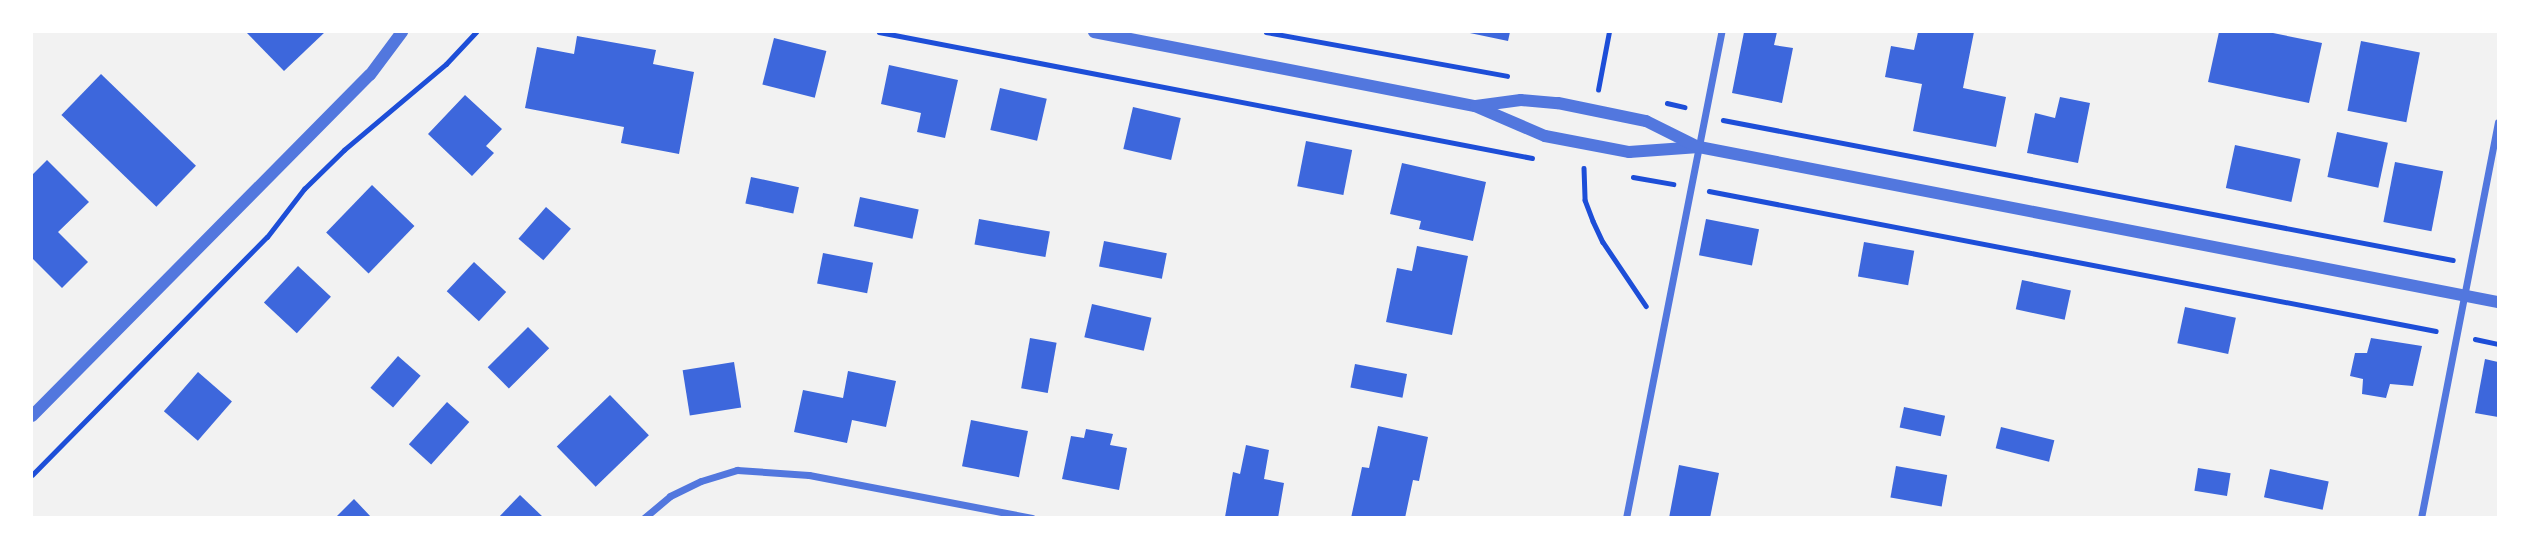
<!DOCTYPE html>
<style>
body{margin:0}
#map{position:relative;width:2530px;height:549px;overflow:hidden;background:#f2f2f2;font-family:"Open Sans",sans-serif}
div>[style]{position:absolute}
.building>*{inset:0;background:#3d67dc;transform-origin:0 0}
.path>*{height:4.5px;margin:-2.25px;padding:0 2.25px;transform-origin:2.25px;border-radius:2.25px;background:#1d4ed8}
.minor>*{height:7px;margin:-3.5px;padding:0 3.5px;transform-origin:3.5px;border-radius:3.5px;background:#5277de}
.tertiary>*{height:12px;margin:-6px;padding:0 6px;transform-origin:6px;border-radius:6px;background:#5277de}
span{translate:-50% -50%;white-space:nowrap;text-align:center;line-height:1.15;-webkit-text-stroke:5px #fff;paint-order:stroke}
.frame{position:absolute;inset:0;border:33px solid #fff;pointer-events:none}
</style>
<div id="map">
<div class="building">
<i style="clip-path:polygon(246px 32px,325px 32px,284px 71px)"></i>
<i style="clip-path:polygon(1465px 32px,1510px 32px,1508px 41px)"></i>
<i style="clip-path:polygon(1744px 32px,1777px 32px,1774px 45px,1793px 48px,1782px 103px,1732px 93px)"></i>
<i style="clip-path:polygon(1918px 32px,1974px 32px,1963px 88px,2006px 97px,1996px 147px,1913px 131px,1922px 84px,1885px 77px,1891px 46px,1914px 50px)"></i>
<i style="clip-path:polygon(2219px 32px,2268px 32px,2322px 43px,2309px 103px,2208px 82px)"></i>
<i style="clip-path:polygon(577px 36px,656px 50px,653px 64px,694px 72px,679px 154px,621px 143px,624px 127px,525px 108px,537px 47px,574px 54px)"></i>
<i style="left:774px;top:38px;width:54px;height:48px;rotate:14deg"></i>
<i style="left:2361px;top:41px;width:60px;height:71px;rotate:11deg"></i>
<i style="clip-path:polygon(889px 65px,958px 80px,945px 138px,917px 132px,921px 113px,881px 104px)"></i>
<i style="left:101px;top:74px;width:132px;height:57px;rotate:44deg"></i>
<i style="left:1000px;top:88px;width:48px;height:43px;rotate:13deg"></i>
<i style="clip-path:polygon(465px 95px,502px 129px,486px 146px,494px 153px,472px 176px,428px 134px)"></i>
<i style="clip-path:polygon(2060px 97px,2090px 103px,2078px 163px,2027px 153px,2035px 113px,2055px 118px)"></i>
<i style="left:1133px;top:107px;width:49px;height:43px;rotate:13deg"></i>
<i style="left:2337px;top:132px;width:52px;height:46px;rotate:12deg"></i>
<i style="left:1306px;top:141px;width:47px;height:46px;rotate:11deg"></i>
<i style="left:2235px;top:145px;width:67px;height:44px;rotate:12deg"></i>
<i style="clip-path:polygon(47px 160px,89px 202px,58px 232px,88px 262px,62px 288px,32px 258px,32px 175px)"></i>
<i style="left:2395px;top:162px;width:49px;height:61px;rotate:11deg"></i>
<i style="clip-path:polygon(1402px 163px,1486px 182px,1473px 241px,1419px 229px,1421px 221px,1390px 214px)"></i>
<i style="left:751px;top:177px;width:49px;height:27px;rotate:12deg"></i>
<i style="left:372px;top:185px;width:59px;height:66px;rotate:44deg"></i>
<i style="left:860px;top:197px;width:60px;height:30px;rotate:12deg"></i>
<i style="left:546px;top:207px;width:33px;height:42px;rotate:41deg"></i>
<i style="left:979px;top:219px;width:72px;height:26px;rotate:10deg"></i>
<i style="left:1706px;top:219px;width:54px;height:37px;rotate:11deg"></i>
<i style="left:1104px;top:241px;width:64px;height:26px;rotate:11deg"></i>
<i style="left:1864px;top:242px;width:51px;height:35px;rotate:10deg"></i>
<i style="clip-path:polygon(1417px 246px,1468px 256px,1452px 335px,1386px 322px,1397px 268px,1412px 271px)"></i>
<i style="left:823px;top:253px;width:51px;height:31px;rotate:11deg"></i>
<i style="left:474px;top:262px;width:44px;height:40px;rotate:43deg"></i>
<i style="left:298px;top:266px;width:45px;height:50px;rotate:43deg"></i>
<i style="left:2022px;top:280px;width:50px;height:30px;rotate:12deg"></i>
<i style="left:1092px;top:304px;width:61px;height:34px;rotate:13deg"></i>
<i style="left:2185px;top:307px;width:52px;height:37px;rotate:12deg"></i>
<i style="left:528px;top:327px;width:30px;height:57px;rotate:45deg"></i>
<i style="left:1030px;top:338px;width:27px;height:51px;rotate:10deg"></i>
<i style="clip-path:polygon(2371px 338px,2422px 346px,2413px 386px,2390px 384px,2386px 398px,2362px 394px,2363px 379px,2350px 376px,2355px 353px,2367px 353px)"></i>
<i style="left:398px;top:356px;width:30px;height:42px;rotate:41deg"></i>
<i style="clip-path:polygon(2485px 359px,2498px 362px,2498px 417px,2475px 413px)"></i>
<i style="left:734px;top:362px;width:46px;height:52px;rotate:81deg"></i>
<i style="left:1355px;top:364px;width:53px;height:24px;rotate:11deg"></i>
<i style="clip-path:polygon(848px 371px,896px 381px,886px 427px,852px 420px,847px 443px,794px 432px,803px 390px,843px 398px)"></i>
<i style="left:198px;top:372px;width:45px;height:52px;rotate:41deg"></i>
<i style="left:610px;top:395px;width:56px;height:74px;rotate:46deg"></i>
<i style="left:447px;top:402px;width:30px;height:57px;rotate:42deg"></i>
<i style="left:1904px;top:407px;width:42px;height:21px;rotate:12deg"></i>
<i style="left:971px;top:420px;width:58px;height:47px;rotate:11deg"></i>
<i style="clip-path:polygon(1378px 426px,1428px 437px,1419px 481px,1413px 480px,1405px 518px,1351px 518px,1362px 467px,1369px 468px)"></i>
<i style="left:2001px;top:427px;width:55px;height:22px;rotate:14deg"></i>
<i style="clip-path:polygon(1086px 429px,1113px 434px,1110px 445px,1127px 448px,1119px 490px,1062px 479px,1071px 436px,1084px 438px)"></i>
<i style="clip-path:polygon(1246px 445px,1269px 450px,1264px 479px,1284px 483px,1278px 518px,1225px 517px,1233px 472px,1240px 474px)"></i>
<i style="clip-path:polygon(1679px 465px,1719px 473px,1710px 518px,1669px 518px)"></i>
<i style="left:1896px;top:466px;width:52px;height:32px;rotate:10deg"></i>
<i style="left:2198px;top:468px;width:33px;height:23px;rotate:9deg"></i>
<i style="left:2270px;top:469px;width:60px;height:29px;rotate:12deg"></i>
<i style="clip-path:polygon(520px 495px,544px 518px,498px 518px)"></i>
<i style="clip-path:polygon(354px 499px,372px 518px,335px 518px)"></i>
</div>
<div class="path">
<i style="left:879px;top:32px;width:665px;rotate:10.92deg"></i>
<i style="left:1266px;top:32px;width:245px;rotate:10.3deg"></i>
<i style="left:1598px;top:90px;width:59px;rotate:-79.3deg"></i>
<i style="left:1667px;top:103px;width:18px;rotate:13deg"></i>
<i style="left:1723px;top:120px;width:743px;rotate:10.86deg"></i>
<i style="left:1584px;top:168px;width:32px;rotate:88deg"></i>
<i style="left:1585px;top:200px;width:22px;rotate:69deg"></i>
<i style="left:1593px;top:221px;width:23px;rotate:65deg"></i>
<i style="left:1603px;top:242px;width:77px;rotate:56.1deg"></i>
<i style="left:1633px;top:177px;width:41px;rotate:9.9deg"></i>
<i style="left:1709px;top:191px;width:740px;rotate:10.9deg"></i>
<i style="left:2475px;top:339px;width:24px;rotate:12deg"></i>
<i style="left:32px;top:475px;width:334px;rotate:-45.4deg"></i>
<i style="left:267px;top:237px;width:61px;rotate:-52.4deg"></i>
<i style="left:304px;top:189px;width:56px;rotate:-44.3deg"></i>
<i style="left:344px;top:150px;width:133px;rotate:-40.1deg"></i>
<i style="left:446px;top:64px;width:44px;rotate:-46.8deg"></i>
</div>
<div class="minor">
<i style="left:644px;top:518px;width:34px;rotate:-40deg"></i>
<i style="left:670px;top:496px;width:34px;rotate:-26deg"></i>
<i style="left:701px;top:481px;width:38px;rotate:-17deg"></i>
<i style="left:737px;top:470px;width:72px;rotate:4deg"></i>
<i style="left:809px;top:475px;width:227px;rotate:10.9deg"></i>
<i style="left:1626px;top:518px;width:495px;rotate:-78.9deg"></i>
<i style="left:2421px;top:518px;width:403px;rotate:-79deg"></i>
</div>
<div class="tertiary">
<i style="left:1094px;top:32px;width:388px;rotate:11deg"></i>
<i style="left:1475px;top:106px;width:76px;rotate:23.2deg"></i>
<i style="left:1545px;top:136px;width:86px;rotate:10.8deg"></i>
<i style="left:1629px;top:152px;width:70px;rotate:-4.1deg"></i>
<i style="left:1699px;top:147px;width:814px;rotate:10.98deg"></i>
<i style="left:1476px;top:106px;width:45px;rotate:-7.6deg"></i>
<i style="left:1521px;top:100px;width:37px;rotate:5deg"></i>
<i style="left:1558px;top:103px;width:90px;rotate:11.6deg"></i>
<i style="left:1646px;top:121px;width:58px;rotate:26.6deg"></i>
<i style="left:32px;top:416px;width:480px;rotate:-45.3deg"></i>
<i style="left:370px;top:75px;width:54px;rotate:-53.3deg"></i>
</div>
<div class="frame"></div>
</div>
